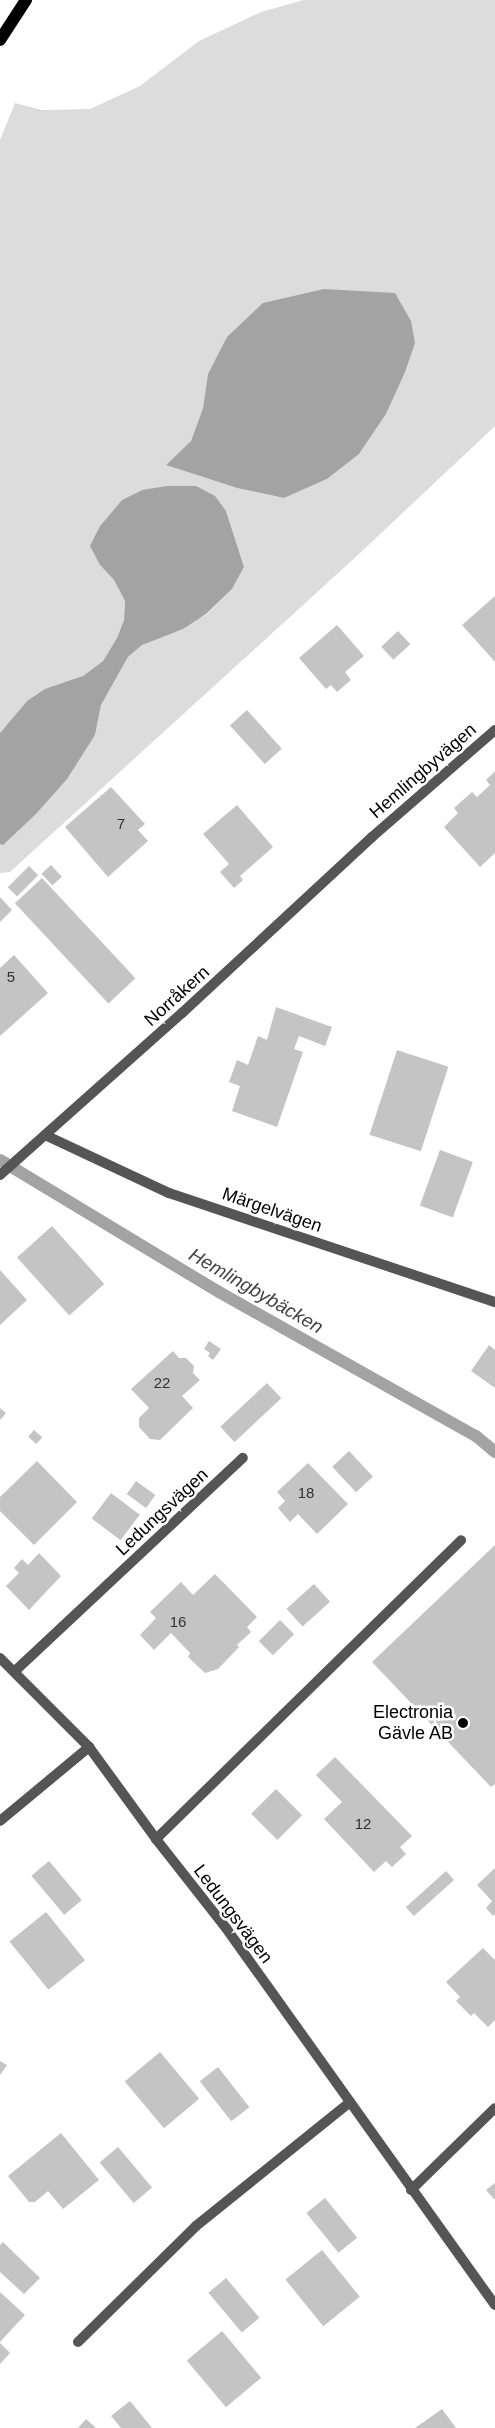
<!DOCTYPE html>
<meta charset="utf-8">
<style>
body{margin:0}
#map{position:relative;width:495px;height:2428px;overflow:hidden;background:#fff;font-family:Arial,sans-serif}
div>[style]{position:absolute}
.green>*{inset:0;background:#dcdcdc}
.water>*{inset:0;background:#a3a3a3}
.stream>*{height:12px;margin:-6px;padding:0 6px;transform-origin:6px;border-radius:6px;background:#a3a3a3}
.building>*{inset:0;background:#c4c4c4;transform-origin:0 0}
.lane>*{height:10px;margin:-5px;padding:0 5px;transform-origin:5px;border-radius:5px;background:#555}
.street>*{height:10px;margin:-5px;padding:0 5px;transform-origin:5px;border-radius:5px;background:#555}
.primary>*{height:12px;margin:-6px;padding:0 6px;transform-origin:6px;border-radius:6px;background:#000}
.dots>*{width:14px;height:14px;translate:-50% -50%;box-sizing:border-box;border:2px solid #fff;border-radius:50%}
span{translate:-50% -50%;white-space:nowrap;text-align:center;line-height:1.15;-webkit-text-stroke:5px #fff;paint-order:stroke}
.number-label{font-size:15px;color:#313131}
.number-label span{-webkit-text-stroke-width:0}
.street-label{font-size:18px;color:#000}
.poi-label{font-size:18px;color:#000}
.right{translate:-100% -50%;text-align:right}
.water-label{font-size:19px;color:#444;font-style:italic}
</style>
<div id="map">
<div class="green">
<i style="clip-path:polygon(evenodd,304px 0,495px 0,495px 426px,359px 554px,10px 872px,0 873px,0 844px,3px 844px,35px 815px,95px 735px,101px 705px,128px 657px,142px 645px,206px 615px,232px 589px,244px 567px,226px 511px,142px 490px,122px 500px,100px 526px,100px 565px,114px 580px,125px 601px,124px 620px,117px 638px,103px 661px,83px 676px,27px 701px,0 733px,0 140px,15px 103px,42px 110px,90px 109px,140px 86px,199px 41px,261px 12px,304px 0,414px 343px,386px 414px,359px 454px,327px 479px,284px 498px,237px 488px,166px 465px,191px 441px,203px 408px,208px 374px,414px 343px)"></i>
</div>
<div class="water">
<i style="clip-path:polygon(324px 289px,395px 293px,411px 321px,415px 343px,405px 372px,386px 414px,359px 454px,327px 479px,284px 498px,237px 488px,166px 465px,191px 441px,203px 408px,208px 374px,227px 337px,263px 303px)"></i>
<i style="clip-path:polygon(167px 486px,196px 486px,215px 496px,226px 511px,244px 567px,232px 589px,206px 614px,183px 629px,142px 645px,128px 657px,101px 705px,95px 735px,67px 779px,35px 815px,3px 845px,0 844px,0 733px,27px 701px,45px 689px,83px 676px,103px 661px,117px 638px,124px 620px,125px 601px,114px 580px,100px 565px,90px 546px,100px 526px,122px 500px,142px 490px)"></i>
</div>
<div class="stream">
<i style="left:0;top:1160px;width:256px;rotate:31.1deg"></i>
<i style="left:219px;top:1292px;width:295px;rotate:29.3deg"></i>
<i style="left:476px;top:1436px;width:25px;rotate:40deg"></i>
</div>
<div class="building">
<i style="clip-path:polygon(495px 596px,495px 662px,462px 625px)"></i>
<i style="clip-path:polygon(337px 625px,364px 656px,345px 672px,351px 680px,337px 692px,331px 685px,326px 689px,299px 658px)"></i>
<i style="left:398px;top:631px;width:18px;height:23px;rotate:47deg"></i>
<i style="left:247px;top:710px;width:52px;height:23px;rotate:48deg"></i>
<i style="clip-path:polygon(495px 771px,495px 853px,480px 867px,444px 827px,458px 813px,454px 808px,472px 792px,477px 797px,490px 785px,486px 780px)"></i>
<i style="clip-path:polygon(111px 787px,145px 824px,138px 830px,148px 841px,108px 877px,65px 827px)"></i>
<i style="clip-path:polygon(237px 805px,273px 847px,240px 876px,243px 880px,234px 888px,220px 872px,229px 864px,203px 834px)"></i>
<i style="left:51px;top:865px;width:16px;height:13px;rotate:47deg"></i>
<i style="left:29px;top:866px;width:13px;height:30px;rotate:45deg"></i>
<i style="left:42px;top:878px;width:137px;height:37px;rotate:47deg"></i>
<i style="clip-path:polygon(0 897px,12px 910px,0 922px)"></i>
<i style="clip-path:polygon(14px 955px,48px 993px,0 1036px,0 968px)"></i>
<i style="clip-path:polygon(276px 1007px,332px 1027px,325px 1046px,299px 1036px,294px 1049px,303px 1052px,277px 1127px,232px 1111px,240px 1086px,229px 1082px,237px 1060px,248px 1065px,258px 1036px,267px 1040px)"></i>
<i style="left:397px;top:1050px;width:54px;height:89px;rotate:18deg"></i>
<i style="left:440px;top:1150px;width:35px;height:59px;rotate:20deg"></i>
<i style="left:52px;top:1226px;width:78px;height:47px;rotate:48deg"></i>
<i style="clip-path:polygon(0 1270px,27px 1300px,0 1325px)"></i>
<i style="clip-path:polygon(209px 1341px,221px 1349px,213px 1360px,208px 1356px,210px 1353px,204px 1349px)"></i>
<i style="clip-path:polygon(489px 1345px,495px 1350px,495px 1388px,471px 1371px)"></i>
<i style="clip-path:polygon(173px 1351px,179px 1358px,186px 1358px,194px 1366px,193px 1373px,200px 1380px,182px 1396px,193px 1408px,160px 1440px,150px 1439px,139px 1427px,139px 1418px,149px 1408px,131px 1389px)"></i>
<i style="left:267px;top:1383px;width:21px;height:64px;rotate:47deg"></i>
<i style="clip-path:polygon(0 1408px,6px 1413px,0 1420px)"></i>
<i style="left:34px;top:1430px;width:11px;height:9px;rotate:41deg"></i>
<i style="left:349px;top:1451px;width:35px;height:23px;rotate:47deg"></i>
<i style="clip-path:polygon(37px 1461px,77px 1502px,34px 1545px,0 1511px,0 1497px)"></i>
<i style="clip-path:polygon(308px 1463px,348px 1504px,317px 1534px,298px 1514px,290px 1522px,278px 1508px,285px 1501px,277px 1492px)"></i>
<i style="left:136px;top:1481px;width:24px;height:16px;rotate:36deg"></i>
<i style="left:111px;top:1493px;width:36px;height:32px;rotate:37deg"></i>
<i style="clip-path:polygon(495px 1545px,495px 1784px,491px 1787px,372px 1662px)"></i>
<i style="clip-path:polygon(39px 1553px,61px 1576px,29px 1610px,6px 1586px,19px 1573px,14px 1568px,22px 1559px,28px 1565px)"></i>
<i style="clip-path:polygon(215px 1574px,257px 1617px,247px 1627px,251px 1632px,237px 1645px,239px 1647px,218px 1669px,205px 1673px,188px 1657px,190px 1653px,171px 1633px,154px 1650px,140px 1635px,156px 1618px,150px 1612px,181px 1582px,193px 1595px)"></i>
<i style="left:314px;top:1584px;width:24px;height:37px;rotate:48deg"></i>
<i style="left:280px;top:1620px;width:20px;height:30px;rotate:45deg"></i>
<i style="clip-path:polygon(335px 1757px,412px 1836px,400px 1847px,406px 1854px,392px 1867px,386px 1861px,374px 1872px,324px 1819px,342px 1802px,316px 1775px)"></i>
<i style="left:276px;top:1789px;width:37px;height:35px;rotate:45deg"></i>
<i style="left:49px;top:1861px;width:51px;height:23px;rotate:50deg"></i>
<i style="clip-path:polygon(495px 1868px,495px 1914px,493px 1916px,486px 1908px,492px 1901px,477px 1885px)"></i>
<i style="left:446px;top:1871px;width:12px;height:54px;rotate:48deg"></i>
<i style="left:46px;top:1912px;width:62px;height:47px;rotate:51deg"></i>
<i style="clip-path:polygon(483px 1948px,495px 1960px,495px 2020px,488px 2027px,474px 2013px,471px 2016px,456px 2001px,460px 1997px,446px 1982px)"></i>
<i style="left:160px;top:2052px;width:61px;height:46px;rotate:50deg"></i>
<i style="clip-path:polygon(0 2061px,7px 2065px,0 2075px)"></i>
<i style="left:218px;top:2067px;width:51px;height:23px;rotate:52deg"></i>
<i style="clip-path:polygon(61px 2133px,99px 2180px,63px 2209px,48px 2191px,35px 2202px,29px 2202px,8px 2176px)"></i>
<i style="left:118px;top:2147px;width:53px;height:24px;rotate:50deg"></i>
<i style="clip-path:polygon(495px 2183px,495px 2200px,486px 2190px)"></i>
<i style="left:325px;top:2198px;width:51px;height:24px;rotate:51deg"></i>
<i style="clip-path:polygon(3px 2242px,40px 2278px,24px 2294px,0 2272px,0 2245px)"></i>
<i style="left:322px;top:2250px;width:60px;height:47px;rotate:51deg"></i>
<i style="left:226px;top:2278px;width:52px;height:23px;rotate:50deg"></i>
<i style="clip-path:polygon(0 2292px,25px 2315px,0 2342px)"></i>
<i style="left:222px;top:2331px;width:61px;height:46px;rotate:50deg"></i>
<i style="clip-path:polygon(0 2343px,10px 2353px,0 2364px)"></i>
<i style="clip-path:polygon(130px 2401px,152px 2428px,121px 2428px,111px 2416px)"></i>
<i style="clip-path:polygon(442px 2409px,456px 2428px,415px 2428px)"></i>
<i style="clip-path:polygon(86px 2419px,96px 2428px,78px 2428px)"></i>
</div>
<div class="lane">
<i style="left:372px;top:837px;width:163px;rotate:-41deg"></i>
<i style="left:15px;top:1671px;width:312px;rotate:-43.1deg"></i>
<i style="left:0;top:1821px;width:116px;rotate:-39.7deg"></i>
<i style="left:156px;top:1839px;width:427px;rotate:-44.4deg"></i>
<i style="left:78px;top:2342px;width:165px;rotate:-44.5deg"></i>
<i style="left:196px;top:2226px;width:196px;rotate:-38.8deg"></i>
</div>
<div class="street">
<i style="left:45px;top:1135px;width:137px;rotate:25.1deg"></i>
<i style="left:169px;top:1193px;width:344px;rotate:18.5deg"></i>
<i style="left:0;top:1175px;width:244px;rotate:-41.7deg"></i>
<i style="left:182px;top:1013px;width:259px;rotate:-42.8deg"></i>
<i style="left:0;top:1658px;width:126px;rotate:45deg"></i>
<i style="left:89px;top:1747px;width:114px;rotate:53.9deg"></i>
<i style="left:156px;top:1839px;width:113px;rotate:51.8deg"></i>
<i style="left:226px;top:1928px;width:463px;rotate:54.5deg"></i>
<i style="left:411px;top:2190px;width:117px;rotate:-44.3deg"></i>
</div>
<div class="primary">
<i style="left:0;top:40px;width:48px;rotate:-57deg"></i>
</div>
<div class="dots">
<i style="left:463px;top:1723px;background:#000"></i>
</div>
<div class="number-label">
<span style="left:121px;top:824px">7</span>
<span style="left:11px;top:977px">5</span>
<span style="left:162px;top:1383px">22</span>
<span style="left:306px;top:1493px">18</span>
<span style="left:178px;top:1622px">16</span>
<span style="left:363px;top:1824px">12</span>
</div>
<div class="street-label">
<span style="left:423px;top:771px;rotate:-41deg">Hemlingbyvägen</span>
<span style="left:177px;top:996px;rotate:-42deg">Norråkern</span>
<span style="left:272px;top:1210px;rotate:19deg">Märgelvägen</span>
<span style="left:162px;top:1512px;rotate:-43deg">Ledungsvägen</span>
<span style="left:233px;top:1914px;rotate:53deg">Ledungsvägen</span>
</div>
<div class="poi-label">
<span class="right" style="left:453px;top:1723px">Electronia<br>Gävle AB</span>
</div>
<div class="water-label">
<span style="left:256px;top:1291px;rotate:30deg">Hemlingbybäcken</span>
</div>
</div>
